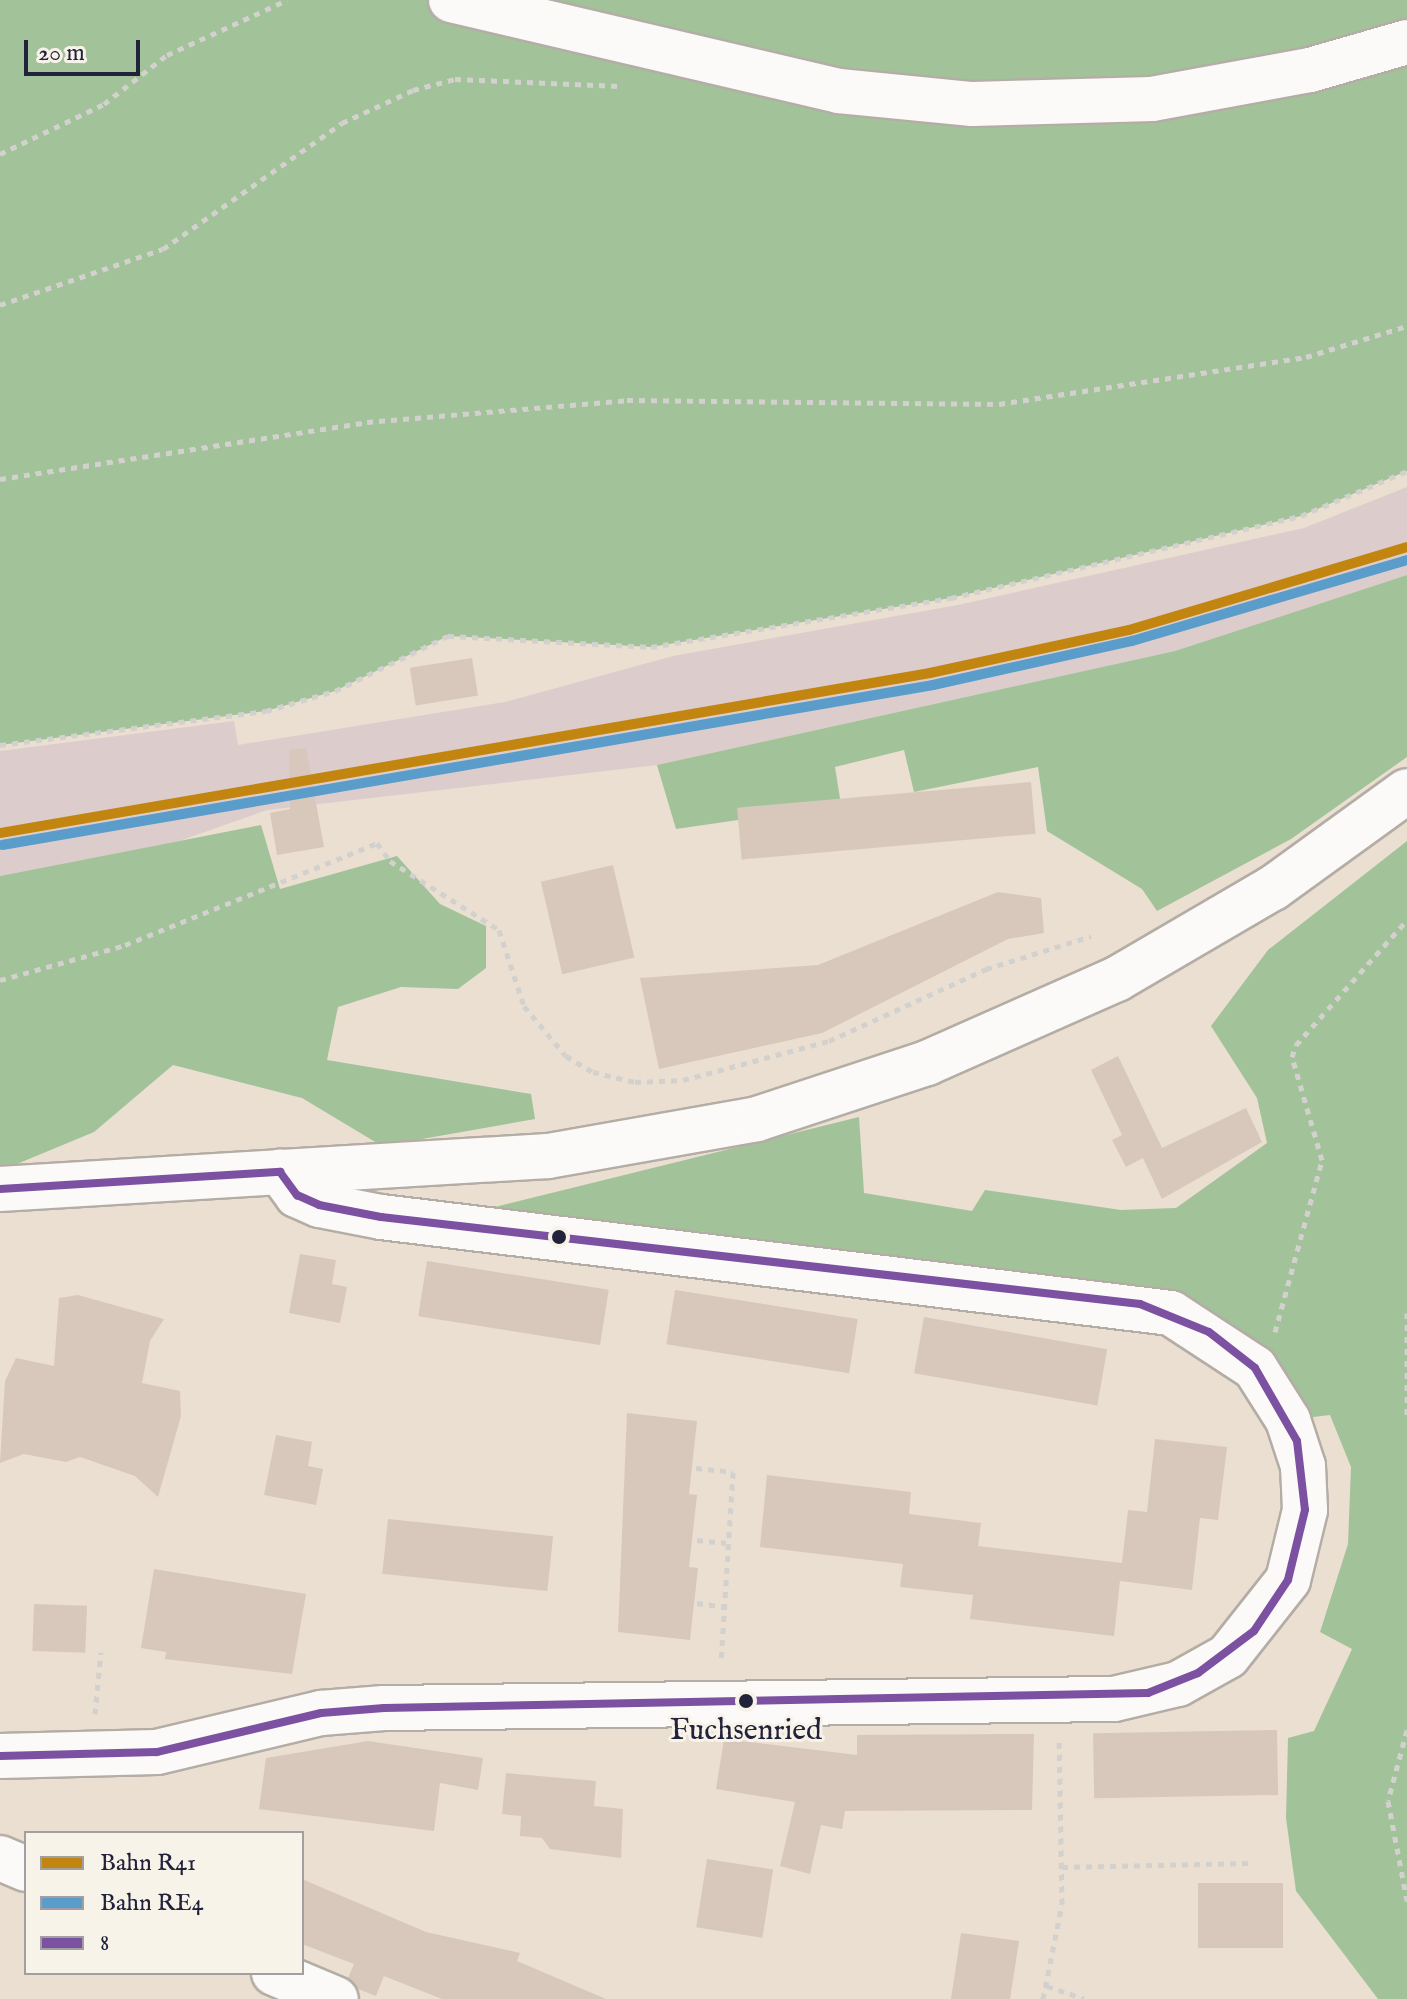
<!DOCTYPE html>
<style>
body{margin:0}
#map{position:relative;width:1407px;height:1999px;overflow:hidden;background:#eadfd0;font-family:"IM FELL English",serif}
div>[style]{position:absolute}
.industrial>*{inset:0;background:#dccccc}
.forest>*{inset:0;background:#a2c29a}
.building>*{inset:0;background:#d8c8bc;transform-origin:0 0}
.path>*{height:5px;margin-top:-2.5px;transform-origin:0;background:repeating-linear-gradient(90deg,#d3d1ce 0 6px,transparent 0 12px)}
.roads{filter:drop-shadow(2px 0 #b4ada6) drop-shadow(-2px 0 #b4ada6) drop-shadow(0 2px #b4ada6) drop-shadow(0 -2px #b4ada6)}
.street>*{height:44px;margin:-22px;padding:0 22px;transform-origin:22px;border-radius:22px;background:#fcfaf8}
.secondary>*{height:44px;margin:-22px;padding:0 22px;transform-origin:22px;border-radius:22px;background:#fcfaf8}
.primary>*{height:44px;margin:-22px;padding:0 22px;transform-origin:22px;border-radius:22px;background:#fcfaf8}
.bus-1>*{height:8px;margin:-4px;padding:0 4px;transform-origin:4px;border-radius:4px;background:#7c51a1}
.rail-1>*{height:10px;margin:-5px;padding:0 5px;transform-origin:5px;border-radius:5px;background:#c2850f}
.rail-2>*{height:10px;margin:-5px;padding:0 5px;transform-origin:5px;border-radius:5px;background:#5a9cca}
.dots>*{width:22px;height:22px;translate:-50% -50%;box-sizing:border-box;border:4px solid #f7f3e8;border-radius:50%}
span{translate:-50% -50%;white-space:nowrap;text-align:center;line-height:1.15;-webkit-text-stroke:6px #f7f3e8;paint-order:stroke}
.bus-label{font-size:30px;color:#22223b}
.legend{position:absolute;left:24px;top:1831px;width:280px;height:144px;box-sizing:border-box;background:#f7f3e8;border:2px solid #a29fa3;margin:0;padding:10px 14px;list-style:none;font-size:24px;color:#22223b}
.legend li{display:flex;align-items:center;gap:16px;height:40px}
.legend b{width:40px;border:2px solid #a29fa3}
.scale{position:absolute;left:24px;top:40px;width:116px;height:36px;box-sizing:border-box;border:4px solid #22223b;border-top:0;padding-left:10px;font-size:24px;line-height:28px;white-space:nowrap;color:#22223b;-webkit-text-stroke:6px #f7f3e8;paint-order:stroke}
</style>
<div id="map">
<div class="industrial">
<i style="clip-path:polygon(1407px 487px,1407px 575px,1175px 651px,657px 765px,267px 810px,179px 841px,0 876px,0 751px,234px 721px,238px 745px,505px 702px,673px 656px,958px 605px,1304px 528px)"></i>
</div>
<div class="forest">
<i style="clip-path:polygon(0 0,1407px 0,1407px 471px,1301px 516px,951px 598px,651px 647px,448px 636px,335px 691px,266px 711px,0 745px)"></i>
<i style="clip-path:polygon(1407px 575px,1407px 757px,1291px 839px,1157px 911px,1142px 889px,1047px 831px,1038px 767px,914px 792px,904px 750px,835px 767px,841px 805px,676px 829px,657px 765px,1175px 651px)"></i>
<i style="clip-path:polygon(261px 825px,280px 889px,397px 856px,440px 904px,486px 926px,486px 968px,458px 989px,401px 987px,338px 1007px,327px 1060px,531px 1094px,535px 1119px,382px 1146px,302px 1098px,173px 1065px,94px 1132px,0 1171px,0 876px)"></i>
<i style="clip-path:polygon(1407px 841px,1407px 1999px,1378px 1999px,1296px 1891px,1286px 1818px,1288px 1738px,1314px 1731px,1352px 1649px,1320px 1632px,1348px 1544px,1351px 1467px,1330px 1415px,1305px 1418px,1244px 1333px,1166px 1311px,705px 1232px,466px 1214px,859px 1117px,864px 1193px,972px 1211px,985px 1190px,1121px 1210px,1176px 1208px,1267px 1143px,1257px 1098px,1211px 1026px,1268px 950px)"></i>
</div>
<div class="building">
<i style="left:472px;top:658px;width:38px;height:63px;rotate:81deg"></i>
<i style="clip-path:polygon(306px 748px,324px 847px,277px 855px,270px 813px,290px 809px,289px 750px)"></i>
<i style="left:1031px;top:782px;width:52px;height:295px;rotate:85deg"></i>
<i style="left:613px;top:865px;width:95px;height:74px;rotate:77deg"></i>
<i style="clip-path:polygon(998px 892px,1041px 898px,1044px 933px,1008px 939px,822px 1033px,659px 1069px,640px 978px,818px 965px)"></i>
<i style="clip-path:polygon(1118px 1056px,1162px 1148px,1246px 1108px,1262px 1142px,1162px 1199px,1143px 1158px,1126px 1167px,1112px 1140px,1122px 1135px,1091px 1070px)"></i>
<i style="clip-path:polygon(300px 1254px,336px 1260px,332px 1284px,347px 1287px,340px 1323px,289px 1313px)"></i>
<i style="left:427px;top:1261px;width:184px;height:56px;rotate:9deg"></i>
<i style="left:675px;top:1290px;width:185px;height:55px;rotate:9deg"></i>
<i style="clip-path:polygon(78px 1295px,164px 1319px,150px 1341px,142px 1383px,180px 1391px,181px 1416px,158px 1497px,135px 1476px,80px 1457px,66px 1462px,24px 1454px,0 1463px,5px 1381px,16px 1358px,54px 1366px,59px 1298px)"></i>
<i style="left:924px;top:1317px;width:186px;height:57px;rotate:10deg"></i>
<i style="clip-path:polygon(627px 1413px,697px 1421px,689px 1494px,697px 1495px,689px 1567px,698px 1568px,690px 1640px,618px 1632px)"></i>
<i style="clip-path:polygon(276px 1435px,312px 1442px,308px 1466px,323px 1469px,316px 1505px,264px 1495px)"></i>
<i style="clip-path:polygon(1155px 1439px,1227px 1447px,1218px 1520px,1200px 1518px,1192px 1590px,1120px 1581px,1114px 1636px,970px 1619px,973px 1595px,900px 1587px,903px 1564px,760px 1547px,767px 1475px,911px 1492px,909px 1514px,981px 1523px,978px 1546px,1122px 1563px,1128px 1510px,1147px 1512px)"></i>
<i style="left:388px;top:1519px;width:166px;height:55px;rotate:6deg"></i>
<i style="clip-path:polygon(154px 1569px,306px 1594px,292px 1674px,165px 1659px,166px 1652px,141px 1648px)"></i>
<i style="left:34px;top:1604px;width:53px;height:47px;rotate:2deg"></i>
<i style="left:1277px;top:1730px;width:65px;height:184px;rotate:89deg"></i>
<i style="clip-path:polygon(1034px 1734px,1032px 1810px,845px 1811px,842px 1829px,821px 1825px,810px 1874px,780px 1866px,795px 1802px,716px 1789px,724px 1739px,857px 1755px,857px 1735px)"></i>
<i style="clip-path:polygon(368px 1741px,483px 1758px,478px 1790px,440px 1783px,434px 1831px,259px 1809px,266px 1758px)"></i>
<i style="clip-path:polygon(506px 1773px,596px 1781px,594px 1806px,623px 1809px,621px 1858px,550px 1849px,542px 1838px,520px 1836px,521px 1816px,502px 1814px)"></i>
<i style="left:707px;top:1859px;width:67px;height:69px;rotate:9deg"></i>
<i style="clip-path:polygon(302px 1879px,426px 1932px,520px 1953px,517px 1961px,606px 1999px,442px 1999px,384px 1976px,376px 1996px,358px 1989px,348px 1978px,354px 1964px,302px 1944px)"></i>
<i style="left:1198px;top:1883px;width:85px;height:65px"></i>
<i style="clip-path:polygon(961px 1933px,1019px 1941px,1010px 1999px,951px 1999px)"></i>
</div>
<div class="path">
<i style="left:0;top:154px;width:115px;rotate:-25.7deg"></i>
<i style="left:104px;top:104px;width:80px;rotate:-37.9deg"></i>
<i style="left:167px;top:55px;width:132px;rotate:-24.6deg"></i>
<i style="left:0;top:305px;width:172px;rotate:-19deg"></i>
<i style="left:163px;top:249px;width:219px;rotate:-35.1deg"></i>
<i style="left:342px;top:123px;width:78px;rotate:-24.9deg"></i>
<i style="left:413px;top:90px;width:43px;rotate:-14.7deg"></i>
<i style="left:455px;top:79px;width:165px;rotate:2.4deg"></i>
<i style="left:0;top:479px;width:371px;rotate:-8.8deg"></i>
<i style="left:367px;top:422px;width:261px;rotate:-4.8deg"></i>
<i style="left:627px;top:400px;width:372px;rotate:0.6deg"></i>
<i style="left:999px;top:404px;width:311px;rotate:-8.7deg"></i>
<i style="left:1306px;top:357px;width:106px;rotate:-17.1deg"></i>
<i style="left:0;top:745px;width:268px;rotate:-7.3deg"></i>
<i style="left:266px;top:711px;width:72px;rotate:-16.2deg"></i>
<i style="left:335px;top:691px;width:126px;rotate:-26deg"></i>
<i style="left:448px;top:636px;width:203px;rotate:3.1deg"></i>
<i style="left:651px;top:647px;width:304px;rotate:-9.3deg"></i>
<i style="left:951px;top:598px;width:359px;rotate:-13.2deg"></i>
<i style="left:1301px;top:516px;width:115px;rotate:-23deg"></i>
<i style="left:0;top:980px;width:130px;rotate:-15.6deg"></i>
<i style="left:125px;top:945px;width:272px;rotate:-22deg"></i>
<i style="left:377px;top:843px;width:22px;rotate:54deg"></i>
<i style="left:390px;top:861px;width:129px;rotate:32.3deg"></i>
<i style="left:499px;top:930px;width:80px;rotate:71.8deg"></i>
<i style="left:524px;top:1006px;width:65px;rotate:50deg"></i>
<i style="left:566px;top:1056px;width:31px;rotate:31deg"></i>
<i style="left:593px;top:1072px;width:43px;rotate:13.4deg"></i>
<i style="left:635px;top:1082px;width:48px;rotate:-2.4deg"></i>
<i style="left:683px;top:1080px;width:151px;rotate:-15deg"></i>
<i style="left:829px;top:1041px;width:173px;rotate:-24.6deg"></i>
<i style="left:986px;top:969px;width:110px;rotate:-17.4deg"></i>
<i style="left:1407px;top:1313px;width:105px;rotate:90deg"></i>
<i style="left:1275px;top:1332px;width:178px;rotate:-74.7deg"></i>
<i style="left:1322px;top:1160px;width:107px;rotate:-106.2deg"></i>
<i style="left:1292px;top:1057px;width:13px;rotate:-72deg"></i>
<i style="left:1296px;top:1045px;width:167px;rotate:-48.4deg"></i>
<i style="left:696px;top:1468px;width:37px;rotate:6deg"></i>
<i style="left:733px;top:1472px;width:190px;rotate:93.6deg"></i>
<i style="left:697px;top:1540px;width:29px;rotate:6deg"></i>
<i style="left:697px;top:1603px;width:29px;rotate:8deg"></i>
<i style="left:95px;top:1714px;width:62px;rotate:-84.5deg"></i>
<i style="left:1407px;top:1730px;width:73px;rotate:105deg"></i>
<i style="left:1388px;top:1801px;width:102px;rotate:79.2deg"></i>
<i style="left:1062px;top:1867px;width:187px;rotate:-1.2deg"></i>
<i style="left:1047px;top:1986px;width:39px;rotate:19deg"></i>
<i style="left:1043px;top:1999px;width:97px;rotate:-78.7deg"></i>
<i style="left:1062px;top:1904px;width:164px;rotate:-91deg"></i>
</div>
<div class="roads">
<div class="street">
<i style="left:0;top:1756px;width:157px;rotate:-1.5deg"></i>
<i style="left:157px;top:1752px;width:169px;rotate:-13.4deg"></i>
<i style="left:321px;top:1713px;width:63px;rotate:-4.5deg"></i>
<i style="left:384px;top:1708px;width:730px;rotate:-0.71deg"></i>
<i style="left:1114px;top:1699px;width:66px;rotate:-13.2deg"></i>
<i style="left:1178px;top:1684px;width:57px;rotate:-29.2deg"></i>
<i style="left:1228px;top:1656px;width:97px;rotate:-51.7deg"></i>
<i style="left:1288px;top:1580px;width:72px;rotate:-76.3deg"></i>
<i style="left:1305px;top:1510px;width:44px;rotate:-92.6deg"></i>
<i style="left:1303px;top:1466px;width:48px;rotate:-108.1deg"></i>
<i style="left:1288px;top:1420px;width:62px;rotate:-122.4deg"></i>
<i style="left:1255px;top:1368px;width:100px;rotate:-146.8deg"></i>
<i style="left:1171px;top:1313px;width:796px;rotate:-173.07deg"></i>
<i style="left:381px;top:1217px;width:63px;rotate:-169deg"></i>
<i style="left:319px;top:1205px;width:24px;rotate:-156deg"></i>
<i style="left:297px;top:1195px;width:29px;rotate:-126deg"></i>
<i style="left:0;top:1858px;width:28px;rotate:23deg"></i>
<i style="left:274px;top:1973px;width:67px;rotate:22.8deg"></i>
</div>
<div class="secondary">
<i style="left:451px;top:0;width:399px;rotate:13.2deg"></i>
<i style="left:839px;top:91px;width:134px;rotate:5.6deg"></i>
<i style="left:972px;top:104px;width:180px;rotate:-1.6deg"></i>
<i style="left:1152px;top:99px;width:161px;rotate:-10.4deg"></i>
<i style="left:1310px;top:70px;width:101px;rotate:-16.1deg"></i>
</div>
<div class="primary">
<i style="left:0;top:1189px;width:549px;rotate:-3.45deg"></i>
<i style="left:548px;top:1156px;width:212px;rotate:-10deg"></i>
<i style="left:757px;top:1119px;width:179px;rotate:-18.2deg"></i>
<i style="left:927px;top:1063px;width:208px;rotate:-23.9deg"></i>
<i style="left:1117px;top:979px;width:181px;rotate:-30.3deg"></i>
<i style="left:1273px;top:888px;width:165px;rotate:-35.9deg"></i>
</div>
</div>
<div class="bus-1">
<i style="left:0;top:1189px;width:281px;rotate:-3.5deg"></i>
<i style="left:280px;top:1172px;width:29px;rotate:54deg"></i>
<i style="left:297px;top:1195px;width:24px;rotate:24deg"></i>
<i style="left:319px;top:1205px;width:63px;rotate:11deg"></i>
<i style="left:381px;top:1217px;width:764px;rotate:6.54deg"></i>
<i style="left:1140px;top:1304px;width:74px;rotate:22.1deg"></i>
<i style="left:1209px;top:1332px;width:58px;rotate:38deg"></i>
<i style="left:1255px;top:1368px;width:84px;rotate:60.1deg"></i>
<i style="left:1297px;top:1441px;width:69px;rotate:83.4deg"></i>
<i style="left:1305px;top:1510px;width:72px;rotate:103.7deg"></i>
<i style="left:1288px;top:1580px;width:61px;rotate:123.7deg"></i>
<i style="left:1254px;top:1631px;width:70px;rotate:143.1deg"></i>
<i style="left:1198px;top:1673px;width:54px;rotate:158.2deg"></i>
<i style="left:1148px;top:1693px;width:764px;rotate:178.88deg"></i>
<i style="left:384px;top:1708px;width:63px;rotate:175.5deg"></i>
<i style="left:321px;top:1713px;width:169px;rotate:166.6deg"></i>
<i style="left:157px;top:1752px;width:157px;rotate:178.5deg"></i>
</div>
<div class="rail-1">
<i style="left:0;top:833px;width:944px;rotate:-9.76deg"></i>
<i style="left:930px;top:673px;width:204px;rotate:-12.2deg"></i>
<i style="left:1129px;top:630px;width:290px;rotate:-16.6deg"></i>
</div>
<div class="rail-2">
<i style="left:2px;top:845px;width:945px;rotate:-9.75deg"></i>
<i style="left:933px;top:685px;width:204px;rotate:-12.5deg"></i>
<i style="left:1132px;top:641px;width:287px;rotate:-16.4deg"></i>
</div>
<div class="dots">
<i style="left:559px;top:1237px;background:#22223b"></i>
<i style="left:746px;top:1701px;background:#22223b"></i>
</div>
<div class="bus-label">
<span style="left:746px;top:1731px">Fuchsenried</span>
</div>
<ul class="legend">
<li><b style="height:10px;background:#c2850f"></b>Bahn R41</li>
<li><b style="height:10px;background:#5a9cca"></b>Bahn RE4</li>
<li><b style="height:10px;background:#7c51a1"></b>8</li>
</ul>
<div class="scale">20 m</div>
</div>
